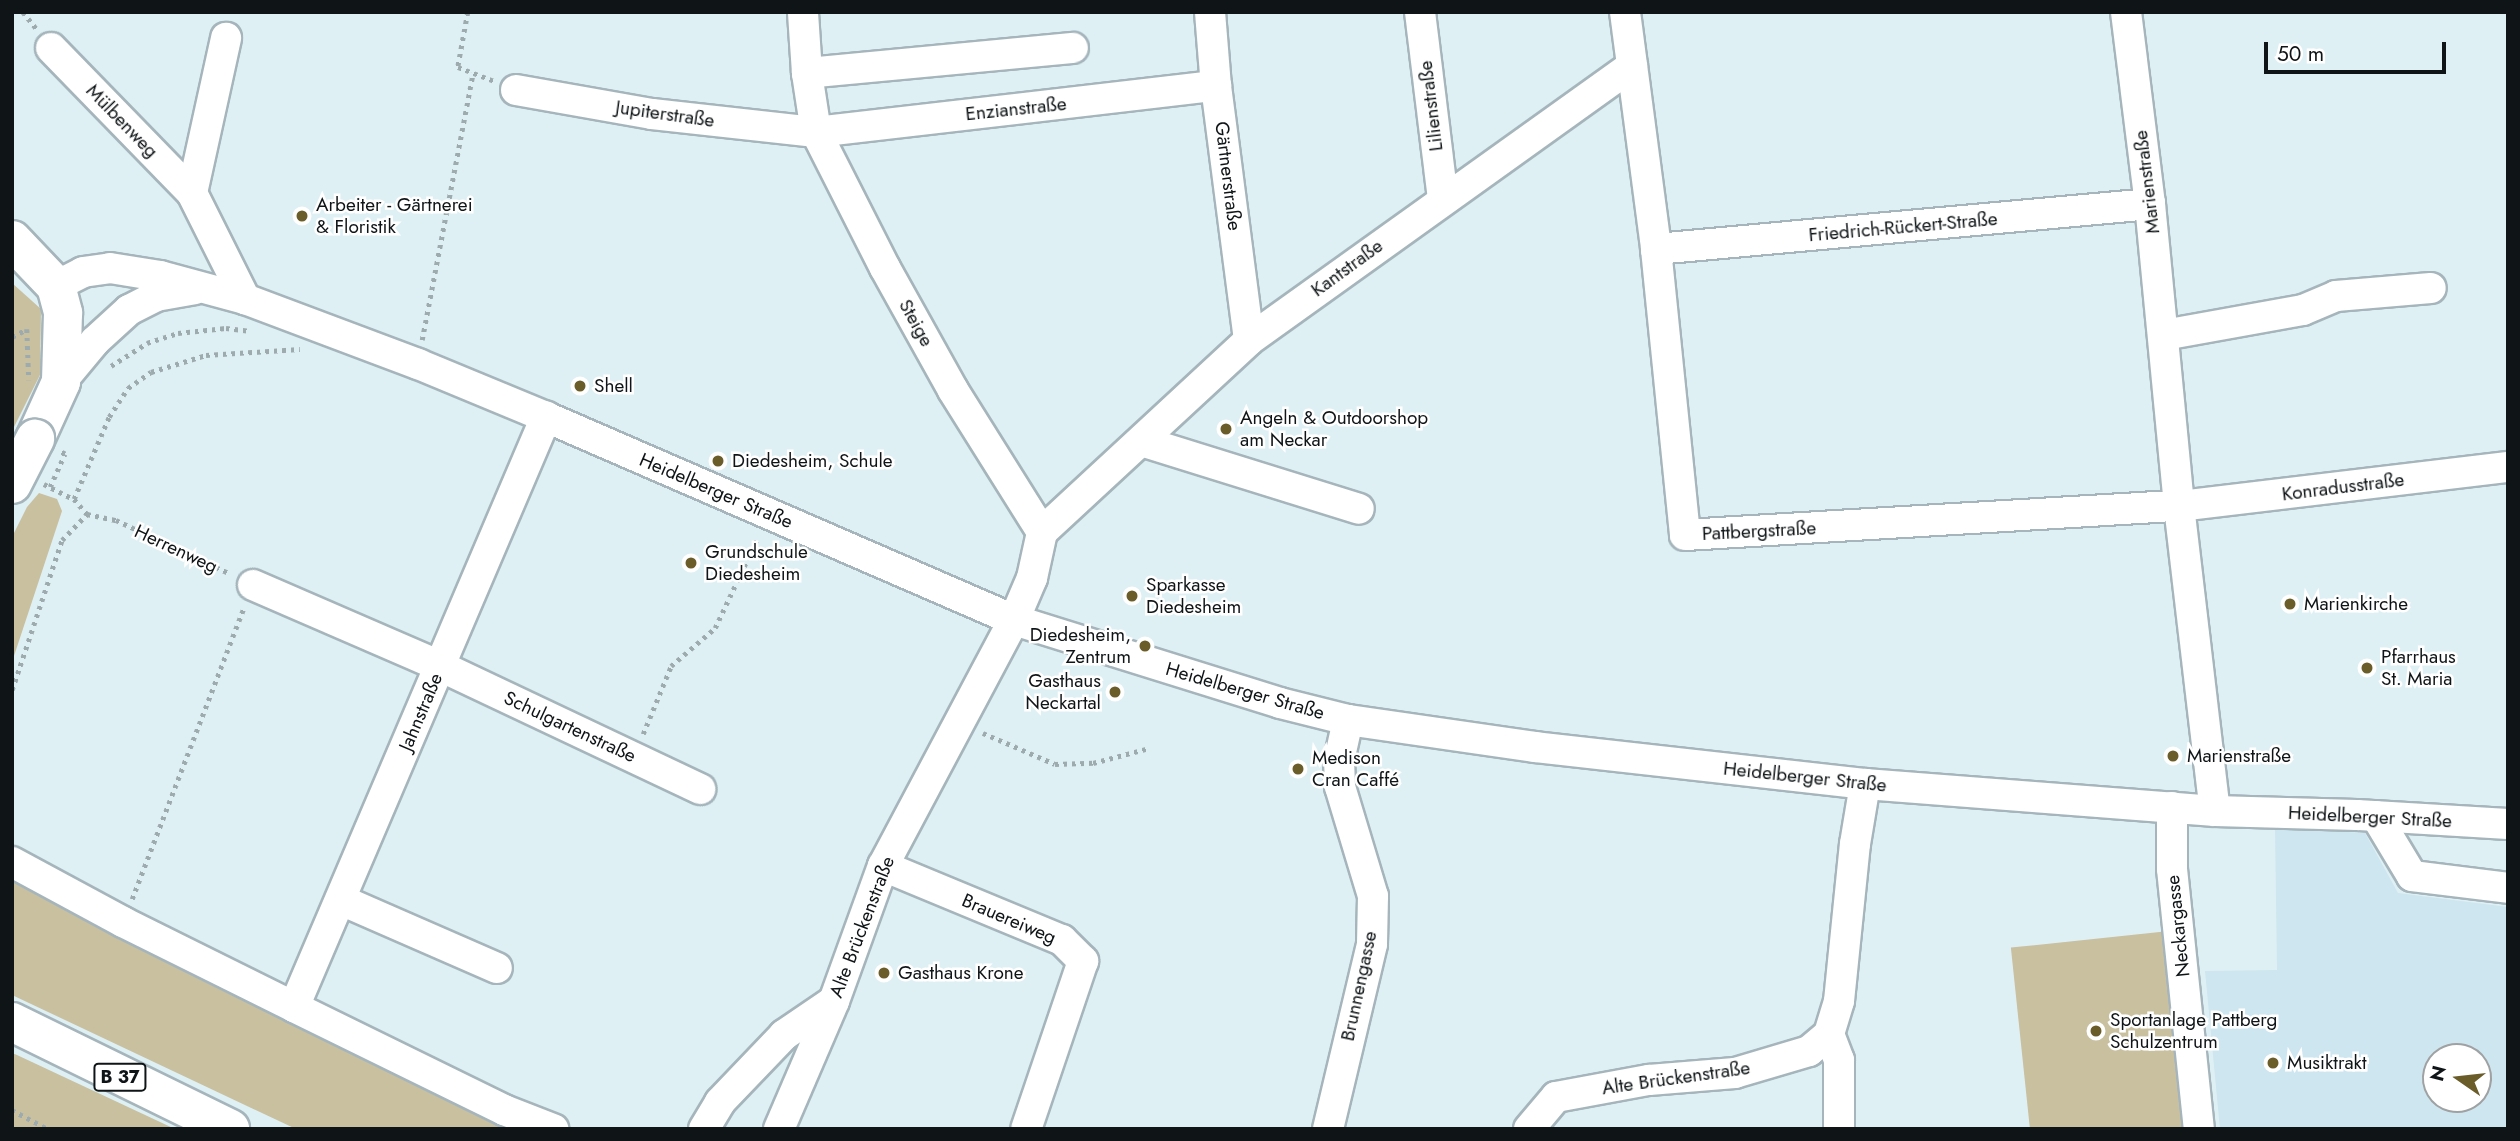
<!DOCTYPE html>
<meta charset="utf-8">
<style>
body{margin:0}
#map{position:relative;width:2520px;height:1141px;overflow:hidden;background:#dff0f5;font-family:Jost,sans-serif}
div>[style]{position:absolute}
.built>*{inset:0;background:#cde6ef}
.green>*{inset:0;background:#c9c09f;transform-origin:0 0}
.path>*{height:4.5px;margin-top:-2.25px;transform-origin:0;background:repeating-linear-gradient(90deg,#9daaae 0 3.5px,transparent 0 8.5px)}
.roads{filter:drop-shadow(2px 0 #a5b5bb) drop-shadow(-2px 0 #a5b5bb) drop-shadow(0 2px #a5b5bb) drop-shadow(0 -2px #a5b5bb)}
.minor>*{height:30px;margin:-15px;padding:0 15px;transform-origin:15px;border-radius:15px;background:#fff}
.major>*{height:38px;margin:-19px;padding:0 19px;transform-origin:19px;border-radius:19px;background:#fff}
.bridges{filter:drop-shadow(2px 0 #a5b5bb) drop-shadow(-2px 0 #a5b5bb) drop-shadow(0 2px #a5b5bb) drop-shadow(0 -2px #a5b5bb)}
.major-bridge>*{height:38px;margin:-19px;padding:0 19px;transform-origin:19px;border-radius:19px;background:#fff}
.dots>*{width:19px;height:19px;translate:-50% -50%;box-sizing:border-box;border:4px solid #fff;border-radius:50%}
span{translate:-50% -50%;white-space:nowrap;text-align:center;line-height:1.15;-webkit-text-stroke:5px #fff;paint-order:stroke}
.shield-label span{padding:2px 5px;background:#fff;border:2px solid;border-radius:5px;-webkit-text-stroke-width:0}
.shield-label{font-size:18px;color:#0f1416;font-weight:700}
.street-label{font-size:19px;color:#0f1416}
.poi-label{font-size:19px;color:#0f1416}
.left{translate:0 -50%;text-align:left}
.right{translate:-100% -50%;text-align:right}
.frame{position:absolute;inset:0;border:14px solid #0f1416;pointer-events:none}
.north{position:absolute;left:2422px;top:1043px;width:70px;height:70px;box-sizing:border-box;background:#fff;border:2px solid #9fa1a2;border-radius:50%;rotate:284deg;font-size:19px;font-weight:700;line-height:28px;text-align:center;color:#0f1416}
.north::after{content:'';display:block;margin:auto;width:24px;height:32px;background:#6b5d2a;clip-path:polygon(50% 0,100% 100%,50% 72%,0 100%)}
.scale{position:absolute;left:2264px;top:42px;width:182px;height:32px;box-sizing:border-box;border:4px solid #0f1416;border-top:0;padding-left:9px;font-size:21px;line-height:24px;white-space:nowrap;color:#0f1416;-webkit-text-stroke:5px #fff;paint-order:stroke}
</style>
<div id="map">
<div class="built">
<i style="clip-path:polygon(evenodd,2275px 828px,2365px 833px,2398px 893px,2508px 907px,2508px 1129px,2220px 1129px,2205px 971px,2277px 970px,2275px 828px,2436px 1057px,2478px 1057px,2478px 1099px,2436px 1099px,2436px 1057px)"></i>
</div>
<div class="green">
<i style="clip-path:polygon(12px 283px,41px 309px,40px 375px,12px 431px)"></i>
<i style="clip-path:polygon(39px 493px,57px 499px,62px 511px,12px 662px,12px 537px,27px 507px)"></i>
<i style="clip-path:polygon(12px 862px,123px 922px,116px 937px,527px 1129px,296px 1129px,12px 995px)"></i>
<i style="left:2169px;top:931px;width:199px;height:159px;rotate:84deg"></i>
<i style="clip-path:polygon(12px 1053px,17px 1055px,175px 1129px,12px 1129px)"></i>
</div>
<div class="path">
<i style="left:23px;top:12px;width:21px;rotate:51deg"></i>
<i style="left:468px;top:12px;width:56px;rotate:100.3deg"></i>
<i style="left:458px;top:67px;width:39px;rotate:21deg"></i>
<i style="left:12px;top:337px;width:17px;rotate:-28deg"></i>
<i style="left:27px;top:329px;width:51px;rotate:87.8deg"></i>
<i style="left:422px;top:340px;width:272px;rotate:-79.2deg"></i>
<i style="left:111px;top:366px;width:43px;rotate:-32.6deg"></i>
<i style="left:147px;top:343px;width:33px;rotate:-18deg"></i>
<i style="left:178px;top:333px;width:48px;rotate:-5.9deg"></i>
<i style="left:226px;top:328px;width:25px;rotate:7deg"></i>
<i style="left:44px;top:484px;width:34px;rotate:27deg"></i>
<i style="left:74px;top:499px;width:20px;rotate:49deg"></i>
<i style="left:50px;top:487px;width:36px;rotate:-66deg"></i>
<i style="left:65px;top:454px;width:4px;rotate:-153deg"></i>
<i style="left:74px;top:499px;width:89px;rotate:-66.9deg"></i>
<i style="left:109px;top:417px;width:35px;rotate:-57deg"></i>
<i style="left:128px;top:388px;width:28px;rotate:-35deg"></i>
<i style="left:151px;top:372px;width:58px;rotate:-17.2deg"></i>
<i style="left:206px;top:355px;width:94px;rotate:-3.7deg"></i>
<i style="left:87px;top:514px;width:30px;rotate:12deg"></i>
<i style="left:116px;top:520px;width:127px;rotate:25.2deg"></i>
<i style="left:12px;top:690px;width:158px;rotate:-71.6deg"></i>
<i style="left:62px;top:540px;width:36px;rotate:-46deg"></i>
<i style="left:983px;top:733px;width:78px;rotate:23.3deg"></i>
<i style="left:1055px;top:764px;width:38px;rotate:-2deg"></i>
<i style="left:1093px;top:763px;width:55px;rotate:-14.8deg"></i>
<i style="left:643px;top:734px;width:74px;rotate:-67.6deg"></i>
<i style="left:671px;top:666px;width:58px;rotate:-40.8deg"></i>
<i style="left:715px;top:628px;width:101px;rotate:-64.7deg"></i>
<i style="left:132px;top:899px;width:310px;rotate:-69deg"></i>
<i style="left:12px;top:1110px;width:41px;rotate:27.8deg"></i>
</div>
<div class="roads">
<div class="minor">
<i style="left:1210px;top:12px;width:74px;rotate:85.4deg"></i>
<i style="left:1216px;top:86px;width:256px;rotate:82.6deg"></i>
<i style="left:1420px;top:12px;width:188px;rotate:83deg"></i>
<i style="left:1625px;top:12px;width:239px;rotate:82.5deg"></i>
<i style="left:1656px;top:249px;width:287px;rotate:84.2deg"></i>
<i style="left:1685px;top:535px;width:495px;rotate:-3.4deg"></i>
<i style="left:2179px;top:506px;width:331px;rotate:-6.8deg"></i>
<i style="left:2126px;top:12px;width:193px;rotate:82.9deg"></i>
<i style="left:2150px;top:204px;width:303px;rotate:84.5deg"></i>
<i style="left:2179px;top:506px;width:307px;rotate:83.3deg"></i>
<i style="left:51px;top:48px;width:202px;rotate:45.8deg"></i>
<i style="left:192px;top:193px;width:119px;rotate:63.4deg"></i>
<i style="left:807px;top:73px;width:267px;rotate:-5.4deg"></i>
<i style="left:516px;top:90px;width:138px;rotate:10deg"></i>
<i style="left:652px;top:114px;width:165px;rotate:6.3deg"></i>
<i style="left:816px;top:132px;width:403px;rotate:-6.6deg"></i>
<i style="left:192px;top:193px;width:159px;rotate:-77.6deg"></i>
<i style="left:1656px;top:249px;width:496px;rotate:-5.2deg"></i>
<i style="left:56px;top:286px;width:30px;rotate:-27deg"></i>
<i style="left:83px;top:272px;width:27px;rotate:-8deg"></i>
<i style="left:110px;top:268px;width:51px;rotate:9.1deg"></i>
<i style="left:160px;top:276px;width:88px;rotate:15.1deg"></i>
<i style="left:245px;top:299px;width:185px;rotate:20.6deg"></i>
<i style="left:418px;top:364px;width:139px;rotate:22.5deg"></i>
<i style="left:546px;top:417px;width:510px;rotate:23.45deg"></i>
<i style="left:1014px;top:620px;width:279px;rotate:17.3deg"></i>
<i style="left:1280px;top:703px;width:70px;rotate:14deg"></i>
<i style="left:1348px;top:720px;width:189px;rotate:8.2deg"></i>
<i style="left:1535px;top:747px;width:332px;rotate:6.4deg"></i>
<i style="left:1865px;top:784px;width:351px;rotate:4.4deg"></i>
<i style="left:2215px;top:811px;width:142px;rotate:1.6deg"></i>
<i style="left:2357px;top:815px;width:151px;rotate:3.4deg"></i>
<i style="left:2164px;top:335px;width:141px;rotate:-10.2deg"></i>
<i style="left:2303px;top:310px;width:36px;rotate:-23deg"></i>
<i style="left:2336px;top:296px;width:95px;rotate:-4.8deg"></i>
<i style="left:61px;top:382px;width:53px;rotate:-50.3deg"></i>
<i style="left:95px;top:341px;width:46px;rotate:-42.4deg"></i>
<i style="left:129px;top:310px;width:30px;rotate:-27deg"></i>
<i style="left:156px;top:296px;width:39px;rotate:-10deg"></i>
<i style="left:1141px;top:441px;width:228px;rotate:17.3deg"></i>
<i style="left:1042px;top:532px;width:282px;rotate:-42.8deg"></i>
<i style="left:1249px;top:340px;width:471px;rotate:-35.6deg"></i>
<i style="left:253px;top:585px;width:204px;rotate:23.4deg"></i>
<i style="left:440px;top:666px;width:288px;rotate:25.3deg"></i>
<i style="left:2172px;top:807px;width:62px;rotate:90deg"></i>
<i style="left:2172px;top:869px;width:261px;rotate:84.1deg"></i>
<i style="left:2376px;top:816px;width:70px;rotate:59deg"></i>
<i style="left:2412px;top:876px;width:97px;rotate:7.1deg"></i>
<i style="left:12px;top:862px;width:126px;rotate:28.4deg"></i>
<i style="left:123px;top:922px;width:191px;rotate:26.4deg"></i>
<i style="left:294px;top:1007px;width:234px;rotate:26.1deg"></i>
<i style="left:504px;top:1110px;width:53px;rotate:21.2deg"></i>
<i style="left:883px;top:866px;width:194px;rotate:22.5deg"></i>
<i style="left:1062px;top:940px;width:30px;rotate:45deg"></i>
<i style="left:1083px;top:961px;width:177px;rotate:108.7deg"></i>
<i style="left:341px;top:900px;width:170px;rotate:23.6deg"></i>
<i style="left:294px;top:1007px;width:642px;rotate:-66.87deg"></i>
<i style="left:1829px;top:1034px;width:28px;rotate:69deg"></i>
<i style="left:1839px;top:1060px;width:69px;rotate:90deg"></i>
<i style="left:704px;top:1129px;width:31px;rotate:-59deg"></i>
<i style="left:720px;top:1102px;width:93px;rotate:-46.3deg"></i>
<i style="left:784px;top:1035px;width:60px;rotate:-34.2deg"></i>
<i style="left:779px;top:1129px;width:139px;rotate:-66.7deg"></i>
<i style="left:834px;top:1001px;width:144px;rotate:-70.1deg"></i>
<i style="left:883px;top:866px;width:279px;rotate:-62deg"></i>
<i style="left:1014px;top:620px;width:46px;rotate:-66.8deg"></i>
<i style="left:1032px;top:578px;width:47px;rotate:-77.7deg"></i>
<i style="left:1042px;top:532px;width:168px;rotate:-122.1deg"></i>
<i style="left:953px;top:390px;width:140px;rotate:-119.1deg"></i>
<i style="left:885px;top:268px;width:153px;rotate:-116.9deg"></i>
<i style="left:816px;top:132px;width:60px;rotate:-98.7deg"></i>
<i style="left:807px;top:73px;width:61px;rotate:-93.8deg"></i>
<i style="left:1328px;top:1129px;width:190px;rotate:-76.6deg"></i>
<i style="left:1372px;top:944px;width:48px;rotate:-88.8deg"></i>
<i style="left:1373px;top:896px;width:114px;rotate:-106.8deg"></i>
<i style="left:1340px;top:787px;width:26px;rotate:-92deg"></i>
<i style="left:1339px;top:761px;width:42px;rotate:-77.6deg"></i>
<i style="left:1529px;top:1129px;width:42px;rotate:-49.8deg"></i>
<i style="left:1556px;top:1097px;width:95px;rotate:-10.4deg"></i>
<i style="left:1649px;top:1080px;width:86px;rotate:-4.7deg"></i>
<i style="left:1735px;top:1073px;width:77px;rotate:-16.6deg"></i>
<i style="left:1809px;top:1051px;width:26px;rotate:-40deg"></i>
<i style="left:1829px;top:1034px;width:34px;rotate:-73deg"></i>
<i style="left:1839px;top:1001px;width:158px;rotate:-84.2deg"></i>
<i style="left:1855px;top:844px;width:61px;rotate:-80.5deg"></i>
</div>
<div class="major">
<i style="left:12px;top:240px;width:64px;rotate:46.3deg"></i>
<i style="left:56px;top:286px;width:28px;rotate:75deg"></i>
<i style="left:63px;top:313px;width:69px;rotate:91.7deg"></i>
<i style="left:61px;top:382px;width:63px;rotate:114.5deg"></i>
<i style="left:12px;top:1022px;width:243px;rotate:26.1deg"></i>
</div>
</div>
<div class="bridges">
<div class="major-bridge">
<i style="left:12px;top:484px;width:51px;rotate:-62.9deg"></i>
</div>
</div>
<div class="dots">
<i style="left:302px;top:216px;background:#6b5d2a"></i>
<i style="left:580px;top:386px;background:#6b5d2a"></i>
<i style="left:1226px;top:429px;background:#6b5d2a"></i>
<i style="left:718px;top:461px;background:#6b5d2a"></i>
<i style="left:691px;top:563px;background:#6b5d2a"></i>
<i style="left:1132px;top:596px;background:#6b5d2a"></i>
<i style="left:2290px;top:604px;background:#6b5d2a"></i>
<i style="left:1145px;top:646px;background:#6b5d2a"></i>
<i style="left:2367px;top:668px;background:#6b5d2a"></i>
<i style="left:1115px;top:692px;background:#6b5d2a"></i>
<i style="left:2173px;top:756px;background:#6b5d2a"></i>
<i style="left:1298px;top:769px;background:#6b5d2a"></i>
<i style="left:884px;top:973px;background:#6b5d2a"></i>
<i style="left:2096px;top:1031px;background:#6b5d2a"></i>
<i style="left:2273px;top:1063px;background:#6b5d2a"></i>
</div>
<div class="shield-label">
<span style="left:120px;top:1077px">B 37</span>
</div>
<div class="street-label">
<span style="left:1431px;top:106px;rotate:-97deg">Lilienstraße</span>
<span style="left:1016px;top:109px;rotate:-6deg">Enzianstraße</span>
<span style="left:665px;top:114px;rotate:8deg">Jupiterstraße</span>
<span style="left:122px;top:121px;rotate:46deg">Mülbenweg</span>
<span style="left:1228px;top:176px;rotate:83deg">Gärtnerstraße</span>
<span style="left:2147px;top:182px;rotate:-97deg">Marienstraße</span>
<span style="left:1903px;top:227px;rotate:-5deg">Friedrich-Rückert-Straße</span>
<span style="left:1347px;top:268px;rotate:-36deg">Kantstraße</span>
<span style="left:916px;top:323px;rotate:61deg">Steige</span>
<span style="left:2343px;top:487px;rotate:-7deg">Konradusstraße</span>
<span style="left:716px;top:491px;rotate:23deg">Heidelberger Straße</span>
<span style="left:1759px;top:531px;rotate:-3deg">Pattbergstraße</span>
<span style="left:176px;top:549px;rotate:25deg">Herrenweg</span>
<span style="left:1245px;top:691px;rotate:16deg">Heidelberger Straße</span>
<span style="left:421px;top:712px;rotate:-67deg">Jahnstraße</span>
<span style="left:570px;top:727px;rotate:25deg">Schulgartenstraße</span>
<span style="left:1805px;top:777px;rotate:6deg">Heidelberger Straße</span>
<span style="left:2370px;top:817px;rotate:3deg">Heidelberger Straße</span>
<span style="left:1009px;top:919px;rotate:23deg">Brauereiweg</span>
<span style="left:2178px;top:926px;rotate:-96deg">Neckargasse</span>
<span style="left:862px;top:927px;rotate:-69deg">Alte Brückenstraße</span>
<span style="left:1359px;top:986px;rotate:-78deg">Brunnengasse</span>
<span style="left:1676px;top:1078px;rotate:-8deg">Alte Brückenstraße</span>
</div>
<div class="poi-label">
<span class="left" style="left:316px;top:216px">Arbeiter - Gärtnerei<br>&amp; Floristik</span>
<span class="left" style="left:594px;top:386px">Shell</span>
<span class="left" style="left:1240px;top:429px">Angeln &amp; Outdoorshop<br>am Neckar</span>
<span class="left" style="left:732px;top:461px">Diedesheim, Schule</span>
<span class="left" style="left:705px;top:563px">Grundschule<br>Diedesheim</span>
<span class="left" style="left:1146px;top:596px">Sparkasse<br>Diedesheim</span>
<span class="left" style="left:2304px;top:604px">Marienkirche</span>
<span class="right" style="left:1131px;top:646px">Diedesheim,<br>Zentrum</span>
<span class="left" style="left:2381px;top:668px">Pfarrhaus<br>St. Maria</span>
<span class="right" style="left:1101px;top:692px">Gasthaus<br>Neckartal</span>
<span class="left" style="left:2187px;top:756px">Marienstraße</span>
<span class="left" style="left:1312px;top:769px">Medison<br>Cran Caffé</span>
<span class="left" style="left:898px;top:973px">Gasthaus Krone</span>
<span class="left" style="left:2110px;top:1031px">Sportanlage Pattberg<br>Schulzentrum</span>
<span class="left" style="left:2287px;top:1063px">Musiktrakt</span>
</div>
<div class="frame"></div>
<div class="north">N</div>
<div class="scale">50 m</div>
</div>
